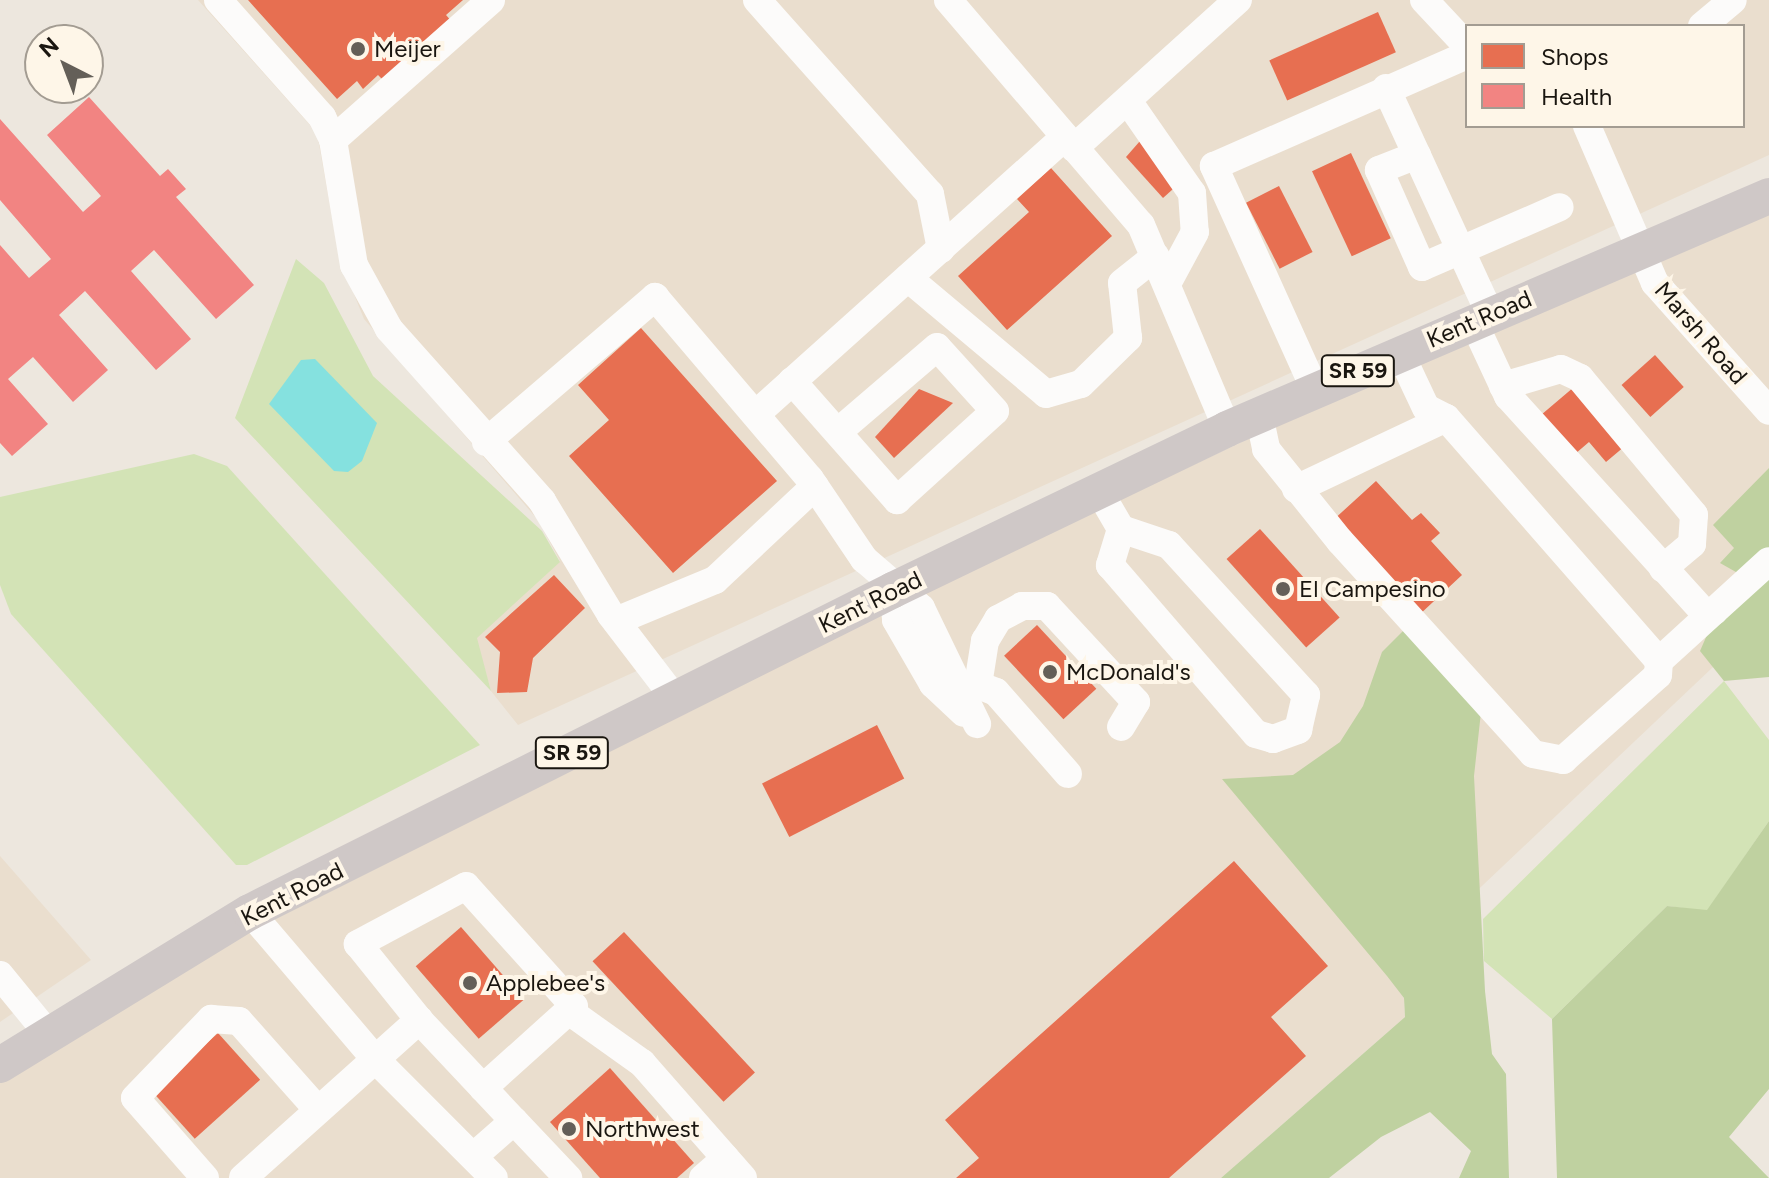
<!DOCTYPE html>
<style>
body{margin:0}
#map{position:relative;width:1769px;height:1178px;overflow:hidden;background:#ede7de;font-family:Figtree,sans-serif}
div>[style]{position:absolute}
.built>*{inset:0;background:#eadece}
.green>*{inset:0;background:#d3e3b6}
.forest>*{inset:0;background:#bfd1a0}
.water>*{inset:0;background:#85e1df}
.shops>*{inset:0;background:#e76f51;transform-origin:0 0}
.health>*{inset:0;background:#f28482}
.minor>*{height:28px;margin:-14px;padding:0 14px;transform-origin:14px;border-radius:14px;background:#fcfbfa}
.major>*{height:36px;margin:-18px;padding:0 18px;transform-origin:18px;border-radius:18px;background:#cfc8c7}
.dots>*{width:22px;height:22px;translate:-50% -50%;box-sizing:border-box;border:4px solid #fef6e8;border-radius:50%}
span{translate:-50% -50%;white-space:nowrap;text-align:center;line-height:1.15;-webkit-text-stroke:8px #fef6e8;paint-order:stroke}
.shield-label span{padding:2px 6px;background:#fef6e8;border:2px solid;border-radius:6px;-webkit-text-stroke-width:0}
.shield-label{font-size:22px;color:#1a1610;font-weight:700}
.poi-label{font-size:24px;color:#1a1610}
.left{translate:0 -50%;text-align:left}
.street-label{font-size:24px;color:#1a1610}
.legend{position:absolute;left:1465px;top:24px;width:280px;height:104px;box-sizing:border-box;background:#fef6e8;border:2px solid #a39c92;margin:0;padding:10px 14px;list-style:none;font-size:24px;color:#1a1610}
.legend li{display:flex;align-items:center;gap:16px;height:40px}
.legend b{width:40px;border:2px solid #a39c92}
.north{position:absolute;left:24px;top:24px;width:80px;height:80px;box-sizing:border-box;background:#fef6e8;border:2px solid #a39c92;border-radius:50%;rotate:318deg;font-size:22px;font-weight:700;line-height:32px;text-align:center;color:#1a1610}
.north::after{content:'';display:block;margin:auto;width:28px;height:36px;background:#645f58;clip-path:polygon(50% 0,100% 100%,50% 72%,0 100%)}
</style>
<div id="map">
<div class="built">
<i style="clip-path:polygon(evenodd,198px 0,1769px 0,1769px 155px,518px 725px,491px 691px,476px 638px,560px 561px,538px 520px,364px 319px,339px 257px,317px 133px,198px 0,1467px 26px,1743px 26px,1743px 126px,1467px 126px,1467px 26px)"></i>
<i style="clip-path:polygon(1769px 202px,1769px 401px,1645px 254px)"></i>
<i style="clip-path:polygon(1636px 256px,1769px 422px,1769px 614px,1388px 975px,1404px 998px,1405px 1017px,1221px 1178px,0 1178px,0 1073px,82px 1022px,589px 750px)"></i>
<i style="clip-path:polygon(0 856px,91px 960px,0 1022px)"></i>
</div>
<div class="green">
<i style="clip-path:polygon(296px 259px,324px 283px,373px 376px,542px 531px,560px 562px,477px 638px,491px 691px,235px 418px)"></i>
<i style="clip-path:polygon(194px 454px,227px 466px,480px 745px,247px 865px,236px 865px,11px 614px,0 585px,0 497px)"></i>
<i style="clip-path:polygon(1724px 681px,1769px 740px,1769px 821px,1707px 911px,1667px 906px,1552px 1019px,1484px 961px,1483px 919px)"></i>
</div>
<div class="forest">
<i style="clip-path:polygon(1769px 468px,1769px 548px,1743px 576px,1720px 563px,1734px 548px,1713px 525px)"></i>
<i style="clip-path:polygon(1769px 576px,1769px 677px,1724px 681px,1700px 651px,1710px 628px)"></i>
<i style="clip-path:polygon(1405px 629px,1481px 712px,1474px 776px,1485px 991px,1492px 1054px,1506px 1074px,1509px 1178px,1459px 1178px,1471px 1151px,1430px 1112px,1381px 1137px,1329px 1178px,1221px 1178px,1405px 1017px,1404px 998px,1387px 976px,1222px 779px,1293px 775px,1340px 742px,1363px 706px,1382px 652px)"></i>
<i style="clip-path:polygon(1769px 821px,1769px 1089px,1729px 1137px,1769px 1178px,1557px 1178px,1552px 1019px,1667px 906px,1707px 910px)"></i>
</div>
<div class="water">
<i style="clip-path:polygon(315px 359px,377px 423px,362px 461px,348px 472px,334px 471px,269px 404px,301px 360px)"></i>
</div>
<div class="shops">
<i style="clip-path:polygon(248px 0,463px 0,446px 15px,453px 23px,386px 83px,378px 75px,363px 89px,357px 81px,337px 99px)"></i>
<i style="left:1378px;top:12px;width:44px;height:119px;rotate:66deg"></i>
<i style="clip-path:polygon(1140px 141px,1182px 181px,1163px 198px,1126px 157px)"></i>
<i style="left:1351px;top:153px;width:94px;height:43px;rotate:65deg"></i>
<i style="clip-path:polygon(1051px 168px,1112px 236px,1007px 330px,958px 276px,1029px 212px,1017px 199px)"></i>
<i style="left:1279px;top:186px;width:74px;height:37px;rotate:63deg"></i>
<i style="clip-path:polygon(641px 328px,777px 481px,673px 573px,569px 456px,609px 420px,578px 385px)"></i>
<i style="left:1655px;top:355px;width:43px;height:45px;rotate:48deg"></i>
<i style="clip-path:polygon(1574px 387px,1625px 446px,1606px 462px,1589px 442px,1575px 454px,1541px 415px)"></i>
<i style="clip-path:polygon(919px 389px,953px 403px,894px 458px,875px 437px)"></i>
<i style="clip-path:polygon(1376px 481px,1412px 520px,1421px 513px,1440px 533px,1431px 541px,1462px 575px,1418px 616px,1331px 522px)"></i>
<i style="left:1260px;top:529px;width:119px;height:45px;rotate:48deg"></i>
<i style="clip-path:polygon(554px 575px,585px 608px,533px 658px,527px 692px,497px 693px,500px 652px,485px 637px)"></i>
<i style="left:1037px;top:625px;width:87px;height:45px;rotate:47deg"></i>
<i style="left:877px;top:725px;width:60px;height:129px;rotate:63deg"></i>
<i style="clip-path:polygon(1234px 861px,1328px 966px,1271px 1017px,1306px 1056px,1169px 1178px,956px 1178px,979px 1158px,945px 1120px)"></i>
<i style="left:461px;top:927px;width:96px;height:60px;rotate:49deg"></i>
<i style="left:624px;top:932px;width:192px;height:43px;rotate:47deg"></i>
<i style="left:218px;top:1033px;width:63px;height:88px;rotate:48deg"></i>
<i style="clip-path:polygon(610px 1068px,694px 1163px,677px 1178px,600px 1178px,550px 1122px)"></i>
</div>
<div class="health">
<i style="clip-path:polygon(89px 97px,160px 176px,168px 169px,186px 189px,176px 197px,254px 285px,216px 319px,154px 250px,131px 271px,191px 339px,156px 370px,85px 291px,59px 315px,108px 370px,73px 402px,33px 357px,8px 379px,48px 424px,12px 456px,0 443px,0 245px,29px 278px,51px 259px,0 200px,0 119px,83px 212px,101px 196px,47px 135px)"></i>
</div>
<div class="minor">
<i style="left:218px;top:0;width:157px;rotate:48.4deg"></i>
<i style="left:322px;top:117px;width:25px;rotate:64deg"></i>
<i style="left:333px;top:140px;width:127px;rotate:80.5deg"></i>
<i style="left:354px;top:265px;width:73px;rotate:61.3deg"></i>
<i style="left:389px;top:329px;width:230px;rotate:48.3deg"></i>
<i style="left:542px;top:501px;width:133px;rotate:58.8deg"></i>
<i style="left:611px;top:615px;width:107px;rotate:52.6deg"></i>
<i style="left:757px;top:0;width:260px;rotate:48.3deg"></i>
<i style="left:930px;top:194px;width:56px;rotate:78.7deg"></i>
<i style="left:948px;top:0;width:296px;rotate:49.4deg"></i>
<i style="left:1141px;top:225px;width:221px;rotate:67.1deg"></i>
<i style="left:1424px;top:0;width:63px;rotate:46.9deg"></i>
<i style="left:1702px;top:26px;width:40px;rotate:-40deg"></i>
<i style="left:1386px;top:88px;width:249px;rotate:65.3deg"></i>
<i style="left:1128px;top:101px;width:112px;rotate:55.2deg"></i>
<i style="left:1192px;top:193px;width:39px;rotate:86deg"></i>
<i style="left:1195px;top:232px;width:59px;rotate:118.3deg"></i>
<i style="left:1587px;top:126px;width:171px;rotate:66.6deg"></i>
<i style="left:1655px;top:283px;width:171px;rotate:48.3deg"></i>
<i style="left:333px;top:140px;width:211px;rotate:-41.5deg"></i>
<i style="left:1074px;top:148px;width:221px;rotate:-42.1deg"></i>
<i style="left:1417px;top:155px;width:41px;rotate:158.5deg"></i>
<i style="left:1379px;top:170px;width:106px;rotate:66.1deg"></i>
<i style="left:1422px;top:267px;width:150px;rotate:-23.5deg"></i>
<i style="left:908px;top:278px;width:180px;rotate:40deg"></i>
<i style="left:1046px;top:394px;width:36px;rotate:-16deg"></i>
<i style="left:1081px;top:384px;width:66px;rotate:-44.4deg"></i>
<i style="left:1128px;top:338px;width:55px;rotate:-96.2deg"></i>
<i style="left:1122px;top:283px;width:43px;rotate:-38.5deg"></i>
<i style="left:1473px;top:321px;width:83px;rotate:65deg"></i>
<i style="left:1508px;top:396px;width:290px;rotate:47.8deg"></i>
<i style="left:1703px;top:611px;width:11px"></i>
<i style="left:1714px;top:611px;width:74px;rotate:-42.3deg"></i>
<i style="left:792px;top:381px;width:159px;rotate:48.6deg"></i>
<i style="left:897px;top:500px;width:132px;rotate:-42.2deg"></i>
<i style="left:995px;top:411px;width:86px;rotate:-132.2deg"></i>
<i style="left:937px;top:347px;width:129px;rotate:139.4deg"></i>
<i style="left:1503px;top:386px;width:60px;rotate:-16.3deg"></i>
<i style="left:1561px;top:369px;width:21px;rotate:25deg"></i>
<i style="left:1580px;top:378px;width:178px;rotate:50.2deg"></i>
<i style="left:1694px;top:515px;width:29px;rotate:94deg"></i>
<i style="left:1692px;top:544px;width:38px;rotate:140deg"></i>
<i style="left:1315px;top:390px;width:246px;rotate:-114.3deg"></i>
<i style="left:1214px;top:166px;width:276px;rotate:-23.7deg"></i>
<i style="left:756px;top:414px;width:415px;rotate:-41.9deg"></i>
<i style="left:1259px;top:415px;width:35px;rotate:78deg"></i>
<i style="left:1266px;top:449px;width:118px;rotate:51.2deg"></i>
<i style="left:1340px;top:541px;width:287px;rotate:47.8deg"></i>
<i style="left:1533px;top:754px;width:31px;rotate:11deg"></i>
<i style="left:1563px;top:760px;width:127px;rotate:-41.8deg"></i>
<i style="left:1658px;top:675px;width:14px;rotate:-86deg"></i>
<i style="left:1659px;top:661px;width:323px;rotate:-131.2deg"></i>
<i style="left:1446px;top:418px;width:22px;rotate:-153deg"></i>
<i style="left:1426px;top:408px;width:61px;rotate:-115.3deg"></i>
<i style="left:486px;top:442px;width:223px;rotate:-40.6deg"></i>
<i style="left:655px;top:297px;width:239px;rotate:49.6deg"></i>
<i style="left:810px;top:479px;width:97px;rotate:56deg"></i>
<i style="left:864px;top:559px;width:75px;rotate:40.7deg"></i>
<i style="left:921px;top:608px;width:129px;rotate:64.2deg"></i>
<i style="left:1296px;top:489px;width:166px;rotate:-25.3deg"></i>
<i style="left:1099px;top:491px;width:44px;rotate:59.9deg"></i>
<i style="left:1121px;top:529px;width:38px;rotate:107deg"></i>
<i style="left:1110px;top:565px;width:223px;rotate:49.2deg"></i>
<i style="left:1256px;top:734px;width:18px;rotate:16deg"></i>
<i style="left:1273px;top:739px;width:27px;rotate:-20deg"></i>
<i style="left:1298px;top:730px;width:36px;rotate:-77deg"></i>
<i style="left:1306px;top:695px;width:203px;rotate:-132.4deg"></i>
<i style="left:1169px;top:545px;width:51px;rotate:-161.6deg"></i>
<i style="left:893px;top:590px;width:30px;rotate:84deg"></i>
<i style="left:896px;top:620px;width:74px;rotate:60deg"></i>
<i style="left:933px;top:684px;width:42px;rotate:43.1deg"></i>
<i style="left:616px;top:621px;width:107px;rotate:-22.5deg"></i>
<i style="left:715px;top:580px;width:137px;rotate:-43.2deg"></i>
<i style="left:1659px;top:661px;width:74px;rotate:-42.3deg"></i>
<i style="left:978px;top:685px;width:19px;rotate:21deg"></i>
<i style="left:996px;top:692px;width:109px;rotate:48.7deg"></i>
<i style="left:959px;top:687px;width:19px;rotate:-6deg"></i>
<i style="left:978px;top:685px;width:45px;rotate:-81deg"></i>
<i style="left:985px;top:641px;width:26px;rotate:-59deg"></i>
<i style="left:998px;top:619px;width:27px;rotate:-28deg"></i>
<i style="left:1022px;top:606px;width:25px"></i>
<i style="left:1047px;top:606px;width:131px;rotate:47.2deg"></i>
<i style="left:1136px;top:702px;width:29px;rotate:121deg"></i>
<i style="left:250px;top:912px;width:193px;rotate:49.6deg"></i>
<i style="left:375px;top:1059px;width:168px;rotate:45deg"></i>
<i style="left:0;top:975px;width:77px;rotate:50.8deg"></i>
<i style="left:569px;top:1011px;width:90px;rotate:35.5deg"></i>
<i style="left:642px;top:1063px;width:153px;rotate:48.7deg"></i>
<i style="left:514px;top:1121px;width:79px;rotate:46.5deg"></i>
<i style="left:474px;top:1156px;width:53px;rotate:-41.2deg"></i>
<i style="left:514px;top:1121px;width:45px;rotate:-133.2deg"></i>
<i style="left:205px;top:1178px;width:106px;rotate:-131.2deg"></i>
<i style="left:135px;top:1098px;width:110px;rotate:-46.1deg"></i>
<i style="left:211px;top:1019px;width:28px;rotate:4deg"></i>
<i style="left:239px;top:1021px;width:119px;rotate:48.4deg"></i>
<i style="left:243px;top:1178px;width:237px;rotate:-41.9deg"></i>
<i style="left:419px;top:1020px;width:93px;rotate:46.7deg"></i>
<i style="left:483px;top:1088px;width:122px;rotate:-42deg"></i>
<i style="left:574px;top:1006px;width:161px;rotate:-132deg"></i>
<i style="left:466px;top:886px;width:123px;rotate:151.8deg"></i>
<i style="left:358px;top:944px;width:97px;rotate:51.2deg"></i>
<i style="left:703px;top:1178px;width:30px;rotate:-41deg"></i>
</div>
<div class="major">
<i style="left:0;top:1065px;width:293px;rotate:-31.5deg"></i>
<i style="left:250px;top:912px;width:719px;rotate:-26.6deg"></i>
<i style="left:893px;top:590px;width:371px;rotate:-25.7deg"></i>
<i style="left:1227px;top:429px;width:590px;rotate:-23.26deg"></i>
</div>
<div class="dots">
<i style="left:358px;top:49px;background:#645f58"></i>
<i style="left:1283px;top:589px;background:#645f58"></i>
<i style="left:1050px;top:672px;background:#645f58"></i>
<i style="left:470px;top:983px;background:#645f58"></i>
<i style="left:569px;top:1129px;background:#645f58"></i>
</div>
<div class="shield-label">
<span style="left:1358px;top:371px">SR 59</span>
<span style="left:572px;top:753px">SR 59</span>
</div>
<div class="poi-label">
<span class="left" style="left:374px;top:49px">Meijer</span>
<span class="left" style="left:1299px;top:589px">El Campesino</span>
<span class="left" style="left:1066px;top:672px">McDonald's</span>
<span class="left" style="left:486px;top:983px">Applebee's</span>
<span class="left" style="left:585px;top:1129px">Northwest</span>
</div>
<div class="street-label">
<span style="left:1479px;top:319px;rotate:-23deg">Kent Road</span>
<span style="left:1701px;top:333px;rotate:49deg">Marsh Road</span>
<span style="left:870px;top:602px;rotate:-26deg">Kent Road</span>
<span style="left:292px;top:894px;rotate:-27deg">Kent Road</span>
</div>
<ul class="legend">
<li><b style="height:22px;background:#e76f51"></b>Shops</li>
<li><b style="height:22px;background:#f28482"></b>Health</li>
</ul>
<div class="north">N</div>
</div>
